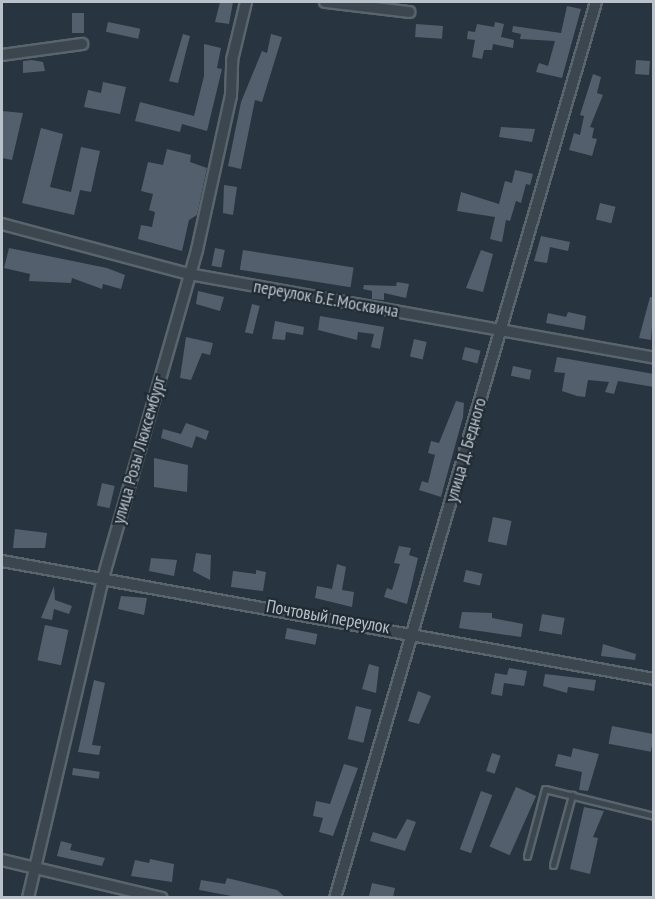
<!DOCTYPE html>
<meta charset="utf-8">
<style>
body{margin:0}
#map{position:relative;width:655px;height:899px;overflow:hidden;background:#28343f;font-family:"PT Sans Narrow",sans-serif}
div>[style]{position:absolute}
.building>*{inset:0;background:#545f6d;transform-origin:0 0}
.roads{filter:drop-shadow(2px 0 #5a646d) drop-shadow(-2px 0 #5a646d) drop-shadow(0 2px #5a646d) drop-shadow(0 -2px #5a646d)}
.lane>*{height:5px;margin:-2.5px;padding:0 2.5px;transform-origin:2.5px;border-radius:2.5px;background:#3c464f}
.street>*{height:10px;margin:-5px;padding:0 5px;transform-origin:5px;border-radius:5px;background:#3c464f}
span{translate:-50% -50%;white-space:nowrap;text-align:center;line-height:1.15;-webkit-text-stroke:4.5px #212b34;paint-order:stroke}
.street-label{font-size:18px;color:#b9c1ca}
.frame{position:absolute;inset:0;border:3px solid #b9c1ca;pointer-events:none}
</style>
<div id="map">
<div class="building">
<i style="clip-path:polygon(220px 2px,233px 2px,229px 24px,215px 22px)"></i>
<i style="clip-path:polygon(567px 6px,581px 9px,562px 78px,536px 72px,539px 63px,548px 66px,555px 41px,520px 39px,521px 34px,512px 32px,513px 26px,561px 33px)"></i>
<i style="left:84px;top:13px;width:20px;height:12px;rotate:90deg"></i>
<i style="left:108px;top:22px;width:33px;height:10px;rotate:12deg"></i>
<i style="clip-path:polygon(495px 22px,504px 24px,501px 37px,514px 40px,513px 48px,493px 44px,492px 50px,484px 50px,482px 59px,472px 57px,475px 40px,467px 39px,468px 31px,475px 32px,477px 24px,494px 27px)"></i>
<i style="left:416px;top:24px;width:27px;height:13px;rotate:4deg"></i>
<i style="clip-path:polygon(183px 34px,190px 36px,178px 83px,169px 81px)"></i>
<i style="clip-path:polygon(271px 34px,282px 37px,262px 102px,255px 100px,241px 169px,228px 166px,241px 102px,262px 51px,267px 53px)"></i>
<i style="clip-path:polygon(204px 44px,221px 48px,217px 68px,222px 69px,207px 131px,182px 124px,180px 132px,135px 121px,140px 102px,194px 116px,204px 76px)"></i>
<i style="clip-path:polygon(32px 60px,43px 62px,45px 71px,23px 73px,23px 61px)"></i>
<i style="left:636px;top:60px;width:14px;height:14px;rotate:4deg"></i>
<i style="clip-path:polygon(593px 74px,601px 77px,597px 93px,603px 95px,590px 127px,594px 128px,592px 138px,597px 139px,592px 156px,569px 150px,574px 133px,580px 135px,584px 116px,580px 115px)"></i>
<i style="clip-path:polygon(103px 82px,126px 87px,120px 114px,84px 107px,88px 90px,101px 93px)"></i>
<i style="clip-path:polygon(2px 111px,23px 113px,12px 160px,2px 158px)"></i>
<i style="clip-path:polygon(501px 127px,535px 129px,532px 142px,499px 137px)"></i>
<i style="clip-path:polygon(41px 128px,63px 134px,50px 187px,71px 192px,81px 147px,100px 151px,91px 192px,80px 190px,74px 215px,22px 203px)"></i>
<i style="clip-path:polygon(167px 149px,191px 155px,190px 162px,207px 168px,197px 215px,189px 220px,182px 251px,138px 239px,141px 225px,152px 227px,155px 212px,149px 210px,153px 194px,141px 191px,148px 162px,163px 165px)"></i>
<i style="clip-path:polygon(515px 170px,533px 174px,530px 185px,526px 184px,521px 203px,516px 201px,510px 221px,506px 220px,502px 242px,490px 239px,495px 217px,457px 211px,461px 192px,499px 204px,505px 181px,512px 183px)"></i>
<i style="clip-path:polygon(224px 185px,237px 187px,233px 215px,223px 213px)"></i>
<i style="left:600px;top:203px;width:16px;height:17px;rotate:14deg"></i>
<i style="clip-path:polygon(541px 236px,570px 242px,568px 251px,550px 247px,547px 263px,534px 261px)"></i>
<i style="clip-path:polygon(9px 248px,107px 268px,125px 275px,121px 289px,103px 284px,102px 289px,72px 278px,71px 283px,29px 281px,30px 274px,4px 268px)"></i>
<i style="left:215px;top:248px;width:10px;height:18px;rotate:11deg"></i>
<i style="left:243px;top:250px;width:112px;height:20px;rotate:9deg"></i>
<i style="clip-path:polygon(481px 250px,493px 254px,483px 292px,466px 288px)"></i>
<i style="clip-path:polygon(397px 282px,409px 284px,406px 298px,384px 293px,384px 300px,372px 299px,372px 291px,363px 289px,364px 285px,396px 286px)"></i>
<i style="clip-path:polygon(198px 291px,224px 297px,220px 311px,196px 304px)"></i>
<i style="clip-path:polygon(650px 297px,654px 297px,651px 340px,639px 338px)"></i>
<i style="left:252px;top:304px;width:8px;height:29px;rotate:14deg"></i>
<i style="clip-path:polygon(568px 312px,586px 316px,584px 330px,546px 323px,548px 313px,566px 317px)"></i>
<i style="clip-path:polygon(320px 316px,384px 327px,380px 349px,371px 347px,374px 334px,358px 332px,357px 340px,318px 330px)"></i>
<i style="clip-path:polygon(275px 321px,304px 327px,303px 335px,286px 332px,285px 340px,272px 339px)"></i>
<i style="clip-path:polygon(186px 337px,213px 343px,210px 355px,202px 353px,191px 380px,180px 378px)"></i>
<i style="left:414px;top:339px;width:13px;height:18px;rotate:13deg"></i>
<i style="left:465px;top:347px;width:16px;height:13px;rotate:14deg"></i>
<i style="clip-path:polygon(557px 357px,654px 374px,654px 387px,618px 381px,614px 394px,605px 392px,609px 382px,588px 380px,585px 397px,577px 396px,562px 391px,565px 373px,554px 372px)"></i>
<i style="left:513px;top:366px;width:19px;height:10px;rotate:12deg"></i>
<i style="clip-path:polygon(456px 401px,464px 403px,463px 417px,441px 497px,419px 490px,422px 481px,428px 483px,435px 455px,428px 453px,431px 441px,439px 443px)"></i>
<i style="clip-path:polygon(186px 423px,209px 431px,206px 440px,196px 436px,192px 448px,161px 438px,163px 429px,181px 434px)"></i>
<i style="clip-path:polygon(154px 458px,188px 465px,187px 492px,154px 487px)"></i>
<i style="left:102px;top:483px;width:13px;height:23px;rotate:13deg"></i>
<i style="left:493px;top:517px;width:19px;height:25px;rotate:12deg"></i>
<i style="clip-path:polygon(15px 529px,47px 533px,45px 548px,13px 548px)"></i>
<i style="clip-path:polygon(399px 546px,411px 548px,409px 555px,418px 558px,407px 604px,384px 597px,387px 588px,392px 590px,400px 564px,394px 563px)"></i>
<i style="clip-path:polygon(196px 553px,211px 555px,210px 580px,193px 571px)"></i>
<i style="clip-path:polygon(151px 558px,177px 560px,174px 576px,149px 571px)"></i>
<i style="clip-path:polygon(337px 564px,346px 567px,342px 590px,354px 592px,352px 607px,315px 598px,317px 586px,332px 589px)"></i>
<i style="clip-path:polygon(256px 570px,266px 572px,263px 591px,231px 587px,233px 571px,256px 574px)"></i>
<i style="left:466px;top:570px;width:17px;height:12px;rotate:13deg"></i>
<i style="clip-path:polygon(54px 586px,55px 600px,72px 606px,69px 614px,54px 609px,52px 620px,41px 618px)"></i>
<i style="clip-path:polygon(121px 596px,147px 598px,144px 615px,118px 609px)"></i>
<i style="clip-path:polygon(462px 612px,492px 613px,492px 618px,523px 624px,521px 637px,459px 628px)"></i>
<i style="left:542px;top:614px;width:23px;height:17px;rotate:10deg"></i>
<i style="left:45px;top:625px;width:24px;height:36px;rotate:12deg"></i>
<i style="left:287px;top:628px;width:31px;height:11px;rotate:11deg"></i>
<i style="clip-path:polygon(603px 644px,636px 654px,635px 660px,601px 656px)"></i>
<i style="clip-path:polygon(369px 664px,379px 667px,376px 693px,362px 689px)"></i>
<i style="clip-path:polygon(509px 668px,527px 671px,524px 686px,504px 683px,502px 696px,491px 694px,495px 673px,507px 675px)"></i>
<i style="clip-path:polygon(545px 674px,596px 680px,594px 691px,568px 687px,567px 693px,543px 686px)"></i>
<i style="clip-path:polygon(94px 680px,105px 683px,92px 745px,101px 746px,99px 755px,78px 752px)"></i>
<i style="clip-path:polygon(418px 691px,431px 696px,419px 724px,408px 721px)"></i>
<i style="left:356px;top:706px;width:16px;height:34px;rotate:14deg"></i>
<i style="left:612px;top:726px;width:43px;height:18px;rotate:11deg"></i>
<i style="clip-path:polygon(573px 748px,599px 754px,588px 791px,579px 790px,582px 772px,555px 766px,558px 754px,571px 757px)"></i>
<i style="left:492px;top:753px;width:9px;height:19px;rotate:18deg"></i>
<i style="clip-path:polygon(344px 764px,358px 768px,333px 836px,319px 832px,323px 818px,313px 816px,316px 801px,330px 804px)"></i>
<i style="left:73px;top:768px;width:27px;height:7px;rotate:8deg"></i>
<i style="left:516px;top:787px;width:22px;height:65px;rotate:24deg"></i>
<i style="left:481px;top:791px;width:12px;height:62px;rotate:20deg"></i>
<i style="clip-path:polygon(584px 807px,604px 811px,593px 837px,598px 838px,590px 874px,570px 869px)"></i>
<i style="clip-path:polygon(407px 819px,416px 822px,405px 851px,370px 841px,373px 832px,396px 839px)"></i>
<i style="clip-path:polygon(61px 841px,72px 844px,70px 850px,105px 858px,102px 866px,57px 856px)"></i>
<i style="clip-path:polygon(150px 859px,174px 864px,172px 882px,131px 876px,135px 860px,149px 863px)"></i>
<i style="clip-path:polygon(227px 878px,277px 890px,285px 897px,237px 897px,199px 890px,201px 880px,225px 884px)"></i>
<i style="clip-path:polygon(372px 883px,395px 888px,393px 897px,369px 896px)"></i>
</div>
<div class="roads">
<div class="lane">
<i style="left:527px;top:856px;width:69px;rotate:-75deg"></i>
<i style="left:545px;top:789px;width:112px;rotate:13.9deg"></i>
<i style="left:553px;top:865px;width:73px;rotate:-74.8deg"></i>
</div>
<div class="street">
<i style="left:325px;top:2px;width:85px;rotate:6.8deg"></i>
<i style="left:2px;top:55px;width:81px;rotate:-7.8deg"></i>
<i style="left:2px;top:224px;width:194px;rotate:15deg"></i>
<i style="left:189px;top:274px;width:473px;rotate:10.2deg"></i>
<i style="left:2px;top:561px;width:663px;rotate:10.26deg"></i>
<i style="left:2px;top:860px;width:164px;rotate:13.4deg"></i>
<i style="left:28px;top:898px;width:329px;rotate:-76.8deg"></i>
<i style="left:103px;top:578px;width:341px;rotate:-74deg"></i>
<i style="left:197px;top:250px;width:158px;rotate:-77.6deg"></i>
<i style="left:231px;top:96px;width:36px;rotate:-88deg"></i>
<i style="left:232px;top:60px;width:60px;rotate:-76.4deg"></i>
<i style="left:335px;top:898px;width:933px;rotate:-73.76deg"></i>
</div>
</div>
<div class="street-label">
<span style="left:326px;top:299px;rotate:10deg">переулок Б.Е.Москвича</span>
<span style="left:139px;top:450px;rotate:-74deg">улица Розы Люксембург</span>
<span style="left:466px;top:450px;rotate:-74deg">улица Д. Бедного</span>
<span style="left:328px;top:617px;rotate:10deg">Почтовый переулок</span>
</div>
<div class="frame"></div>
</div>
